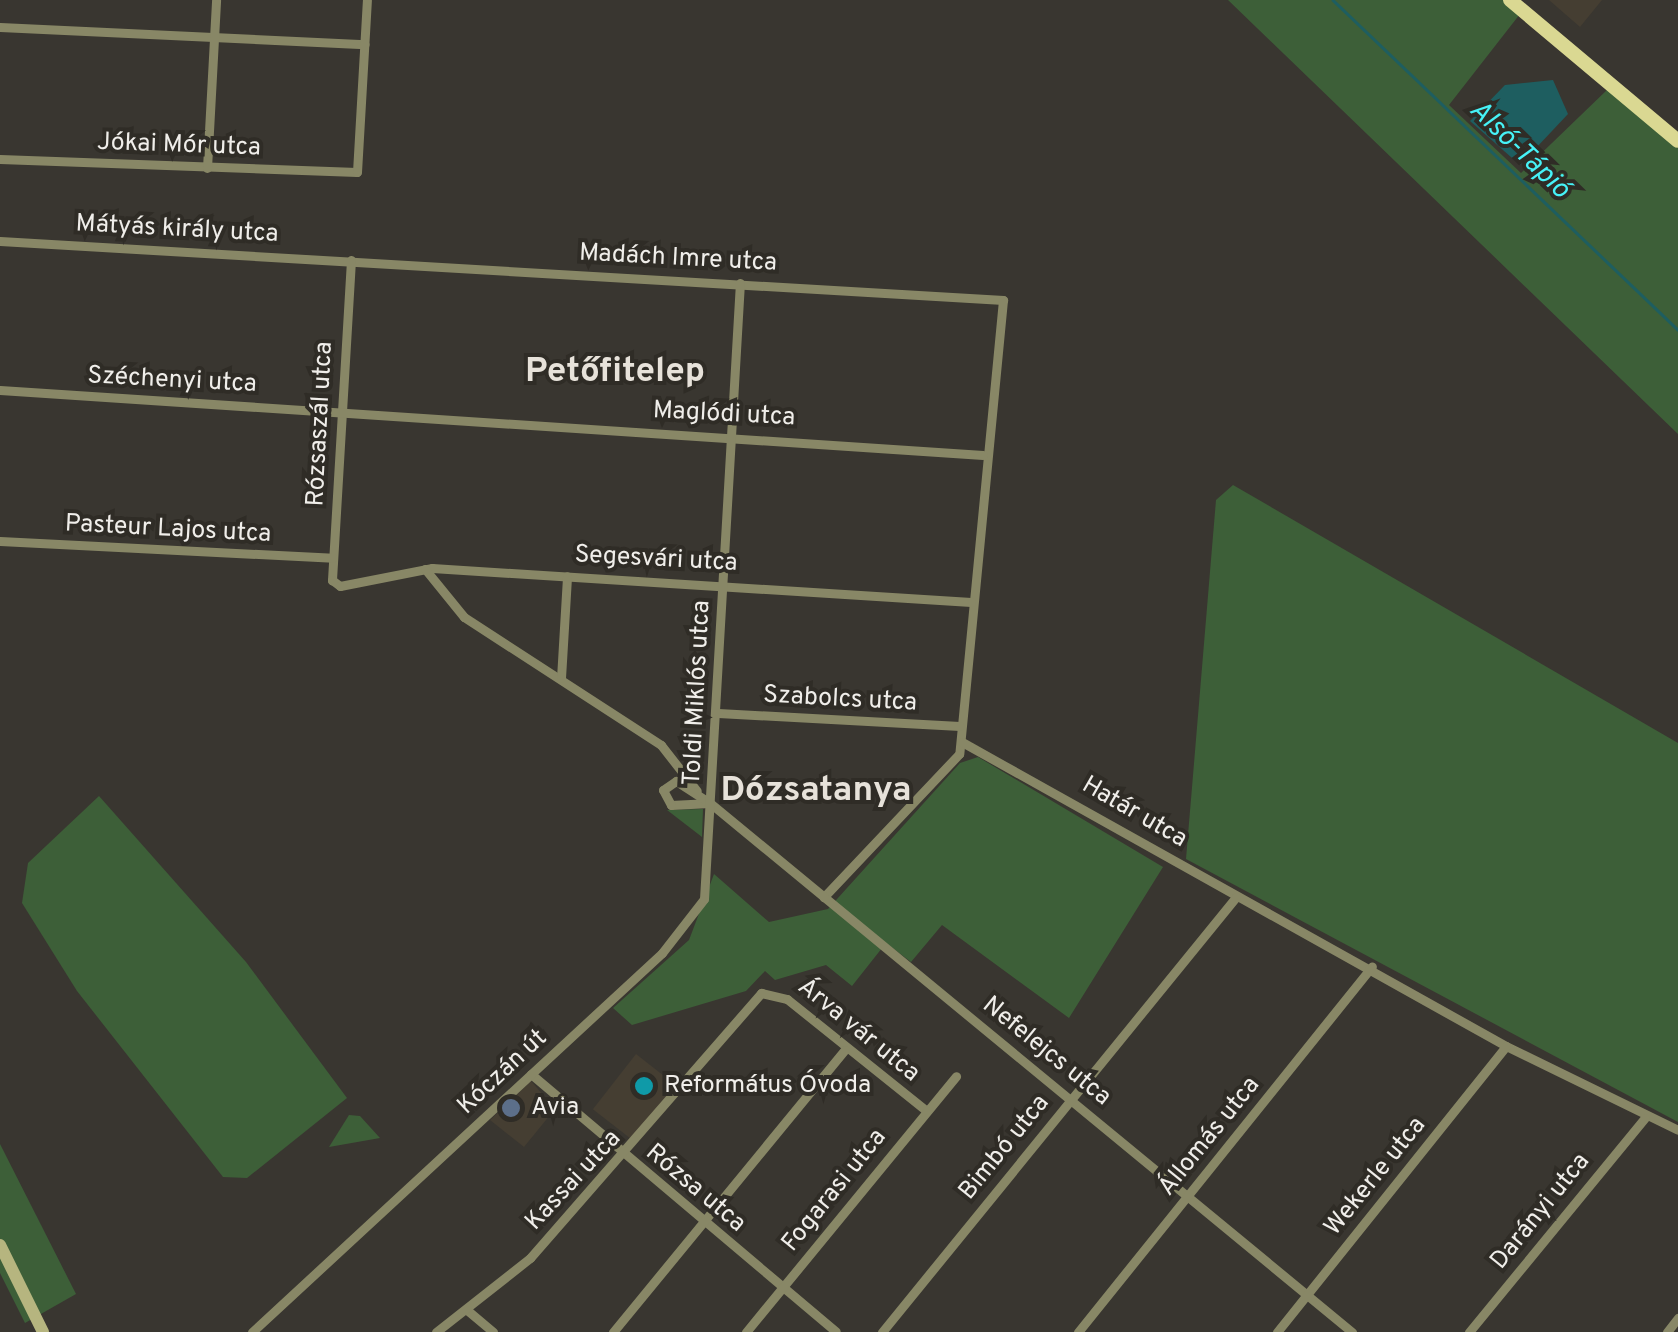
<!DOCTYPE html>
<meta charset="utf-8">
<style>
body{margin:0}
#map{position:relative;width:1678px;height:1332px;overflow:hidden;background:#393630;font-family:Overpass,sans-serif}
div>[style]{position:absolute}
.built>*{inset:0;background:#453e32;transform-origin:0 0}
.green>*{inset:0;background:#3d5f38}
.water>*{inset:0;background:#1e5e60}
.stream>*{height:2.5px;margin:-1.25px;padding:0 1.25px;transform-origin:1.25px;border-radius:1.25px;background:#1e5e60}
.minor>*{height:9px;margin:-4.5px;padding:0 4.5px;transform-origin:4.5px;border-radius:4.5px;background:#888766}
.secondary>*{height:12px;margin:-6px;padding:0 6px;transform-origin:6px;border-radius:6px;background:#b6b57f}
.primary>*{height:14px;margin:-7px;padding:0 7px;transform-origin:7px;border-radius:7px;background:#dad892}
.dots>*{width:28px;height:28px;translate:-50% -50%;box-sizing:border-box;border:5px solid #2f2c26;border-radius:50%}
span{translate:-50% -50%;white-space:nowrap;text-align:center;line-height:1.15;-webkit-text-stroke:8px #2f2c26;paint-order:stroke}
.street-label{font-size:25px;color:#f0eeea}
.poi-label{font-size:25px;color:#f0eeea}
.left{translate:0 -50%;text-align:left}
.water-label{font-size:28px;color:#46f2f7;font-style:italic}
.district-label{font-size:35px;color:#e7e2da;font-weight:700}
</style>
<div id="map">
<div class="built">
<i style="clip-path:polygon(1549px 0,1602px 0,1580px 27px)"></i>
<i style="left:636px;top:1054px;width:51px;height:70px;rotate:38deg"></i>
<i style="clip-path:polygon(531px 1081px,555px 1109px,524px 1147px,490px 1120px)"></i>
</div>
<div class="green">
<i style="clip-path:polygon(1228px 0,1507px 0,1520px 14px,1449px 105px,1521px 173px,1608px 89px,1678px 148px,1678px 434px)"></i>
<i style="clip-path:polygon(1233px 485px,1678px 743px,1678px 1122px,1186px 859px,1216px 500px)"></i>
<i style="clip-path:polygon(978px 757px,1163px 867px,1069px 1018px,942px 925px,911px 962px,886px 943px,852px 986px,826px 965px,775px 980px,765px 971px,746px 991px,632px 1025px,613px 1008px,689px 940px,714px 874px,769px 922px,828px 909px,960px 763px)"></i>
<i style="clip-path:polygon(99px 796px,246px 962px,347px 1098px,247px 1178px,223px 1177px,77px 991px,22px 903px,28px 863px)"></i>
<i style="clip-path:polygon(703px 809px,702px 837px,667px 810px)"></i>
<i style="clip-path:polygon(349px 1115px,360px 1116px,380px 1138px,329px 1147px)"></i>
<i style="clip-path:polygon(0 1144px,76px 1294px,25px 1323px,0 1273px)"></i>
</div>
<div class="water">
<i style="clip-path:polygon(1553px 80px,1568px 114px,1520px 165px,1470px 121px,1505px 85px)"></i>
</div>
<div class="stream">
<i style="left:1333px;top:0;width:477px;rotate:43.7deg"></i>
</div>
<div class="minor">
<i style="left:0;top:27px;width:365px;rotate:2.7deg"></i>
<i style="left:0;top:159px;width:357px;rotate:2.1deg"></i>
<i style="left:357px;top:172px;width:172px;rotate:-86.7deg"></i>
<i style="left:207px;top:168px;width:168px;rotate:-86.9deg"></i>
<i style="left:0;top:241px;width:1005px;rotate:3.37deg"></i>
<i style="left:1003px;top:300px;width:456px;rotate:95.5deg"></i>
<i style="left:959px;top:754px;width:197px;rotate:133.4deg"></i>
<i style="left:351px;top:260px;width:321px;rotate:93.4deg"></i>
<i style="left:332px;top:580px;width:10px;rotate:37deg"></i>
<i style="left:340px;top:586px;width:94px;rotate:-11.1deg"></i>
<i style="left:432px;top:568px;width:540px;rotate:3.61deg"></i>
<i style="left:0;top:390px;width:985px;rotate:3.78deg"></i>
<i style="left:0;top:541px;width:333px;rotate:2.9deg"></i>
<i style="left:425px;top:569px;width:62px;rotate:50.9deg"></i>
<i style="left:464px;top:617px;width:235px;rotate:33deg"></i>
<i style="left:661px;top:745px;width:58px;rotate:52deg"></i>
<i style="left:561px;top:678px;width:102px;rotate:-86.6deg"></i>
<i style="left:718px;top:713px;width:242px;rotate:3.1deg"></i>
<i style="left:962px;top:742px;width:623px;rotate:29.2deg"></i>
<i style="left:1506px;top:1046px;width:191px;rotate:26deg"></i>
<i style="left:710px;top:803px;width:39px;rotate:177deg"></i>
<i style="left:671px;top:805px;width:17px;rotate:-118deg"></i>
<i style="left:663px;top:790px;width:16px;rotate:-35deg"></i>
<i style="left:676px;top:781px;width:40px;rotate:32.9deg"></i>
<i style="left:710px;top:803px;width:832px;rotate:39.49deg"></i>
<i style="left:531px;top:1074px;width:399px;rotate:40.2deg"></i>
<i style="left:467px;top:1310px;width:34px;rotate:40deg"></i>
<i style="left:252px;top:1332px;width:558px;rotate:-42.75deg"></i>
<i style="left:662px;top:953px;width:68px;rotate:-52.1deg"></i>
<i style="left:704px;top:899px;width:617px;rotate:-86.66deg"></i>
<i style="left:436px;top:1332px;width:120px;rotate:-38.2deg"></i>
<i style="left:530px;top:1258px;width:352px;rotate:-48.9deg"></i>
<i style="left:761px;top:993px;width:27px;rotate:13deg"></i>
<i style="left:787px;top:999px;width:179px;rotate:38.7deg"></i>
<i style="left:613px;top:1332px;width:365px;rotate:-50.6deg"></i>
<i style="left:746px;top:1332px;width:331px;rotate:-50.6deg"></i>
<i style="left:882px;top:1332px;width:561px;rotate:-50.86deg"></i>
<i style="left:1078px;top:1332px;width:469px;rotate:-51.2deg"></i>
<i style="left:1277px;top:1332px;width:366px;rotate:-51.3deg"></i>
<i style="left:1469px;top:1332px;width:277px;rotate:-50.6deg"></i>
<i style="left:1667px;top:1332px;width:18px;rotate:-52deg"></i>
</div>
<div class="secondary">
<i style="left:0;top:1245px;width:97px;rotate:63.7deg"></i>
</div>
<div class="primary">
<i style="left:1510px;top:0;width:219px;rotate:40deg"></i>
</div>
<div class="dots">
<i style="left:644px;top:1086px;background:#0f9aa8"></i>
<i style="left:511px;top:1108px;background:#5c6f8a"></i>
</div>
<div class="street-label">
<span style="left:179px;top:146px;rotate:2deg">Jókai Mór utca</span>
<span style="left:177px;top:230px;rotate:3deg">Mátyás király utca</span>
<span style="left:678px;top:259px;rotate:3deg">Madách Imre utca</span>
<span style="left:172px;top:381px;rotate:3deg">Széchenyi utca</span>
<span style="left:724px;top:415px;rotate:3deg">Maglódi utca</span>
<span style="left:321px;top:424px;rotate:-87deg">Rózsaszál utca</span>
<span style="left:168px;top:530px;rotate:3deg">Pasteur Lajos utca</span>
<span style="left:656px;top:560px;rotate:3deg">Segesvári utca</span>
<span style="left:698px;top:693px;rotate:-87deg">Toldi Miklós utca</span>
<span style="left:840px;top:700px;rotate:3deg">Szabolcs utca</span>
<span style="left:1134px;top:813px;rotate:30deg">Határ utca</span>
<span style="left:858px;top:1031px;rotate:39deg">Árva vár utca</span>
<span style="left:1046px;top:1052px;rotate:39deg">Nefelejcs utca</span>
<span style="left:503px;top:1073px;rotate:-43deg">Kóczán út</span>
<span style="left:1210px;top:1137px;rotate:-51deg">Állomás utca</span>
<span style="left:1005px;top:1148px;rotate:-51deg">Bimbó utca</span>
<span style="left:1376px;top:1177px;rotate:-51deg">Wekerle utca</span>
<span style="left:574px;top:1181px;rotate:-47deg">Kassai utca</span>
<span style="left:695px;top:1189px;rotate:40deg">Rózsa utca</span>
<span style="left:835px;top:1191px;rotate:-51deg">Fogarasi utca</span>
<span style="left:1541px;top:1212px;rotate:-51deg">Darányi utca</span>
</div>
<div class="poi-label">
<span class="left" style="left:664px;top:1086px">Református Óvoda</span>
<span class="left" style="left:531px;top:1108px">Avia</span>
</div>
<div class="water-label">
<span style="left:1519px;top:150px;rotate:44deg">Alsó-Tápió</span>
</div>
<div class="district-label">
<span style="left:615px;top:372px">Petőfitelep</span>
<span style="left:816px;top:791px">Dózsatanya</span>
</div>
</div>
